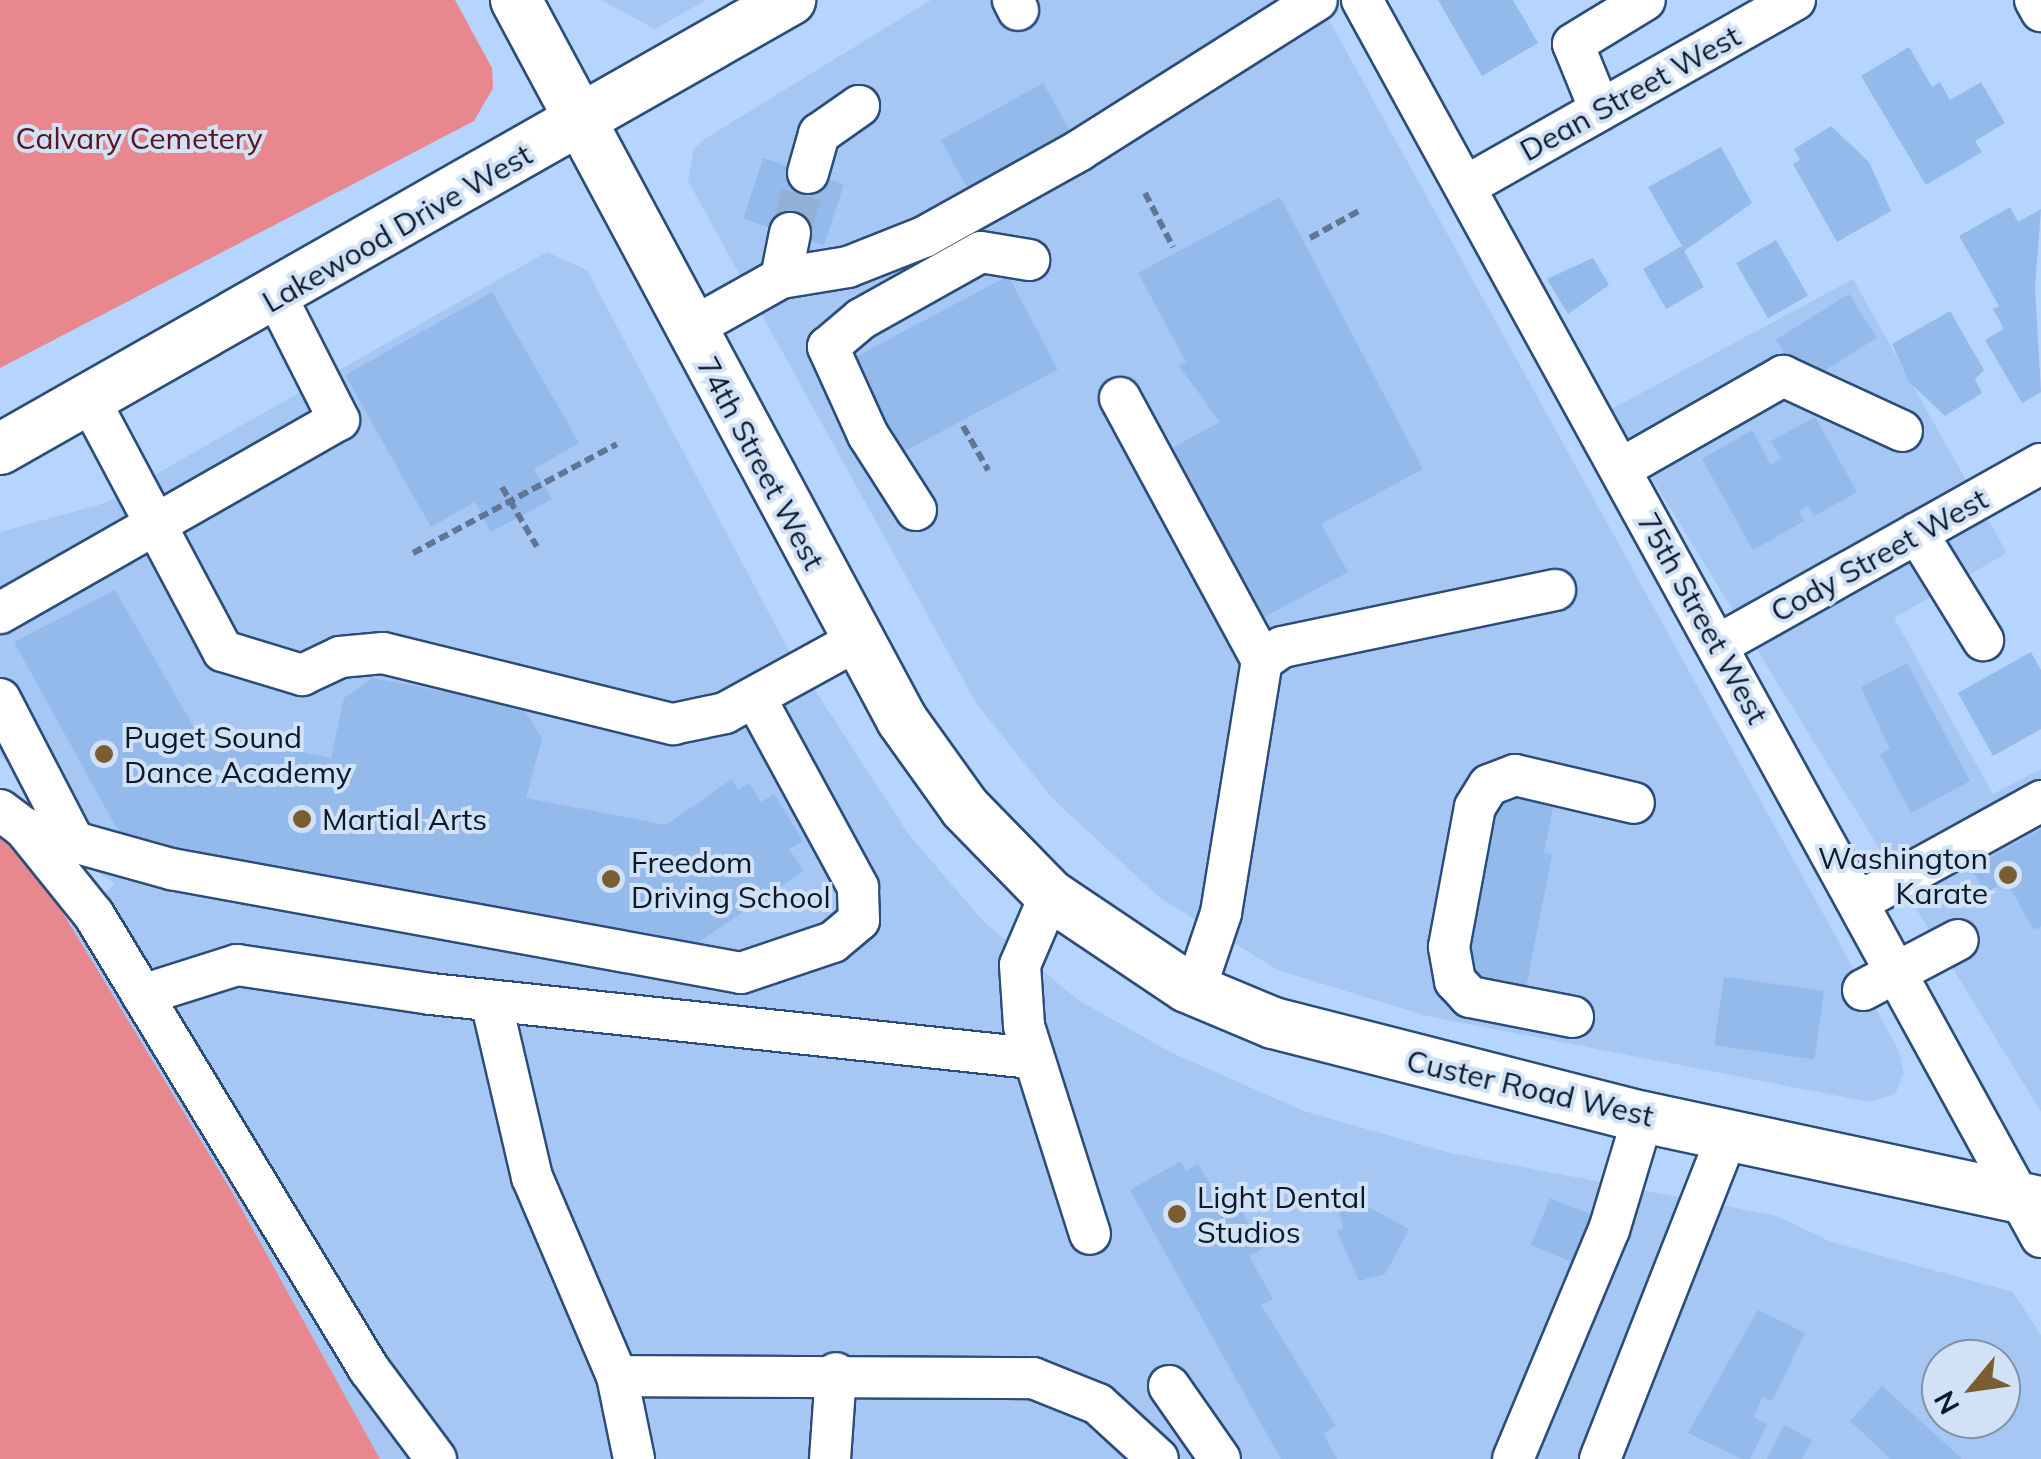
<!DOCTYPE html>
<style>
body{margin:0}
#map{position:relative;width:2041px;height:1459px;overflow:hidden;background:#b6d5fe;font-family:Mulish,sans-serif}
div>[style]{position:absolute}
.built>*{inset:0;background:#a6c6f4}
.green>*{inset:0;background:#e8888e}
.building>*{inset:0;background:#94b9eb;transform-origin:0 0}
.minor-tunnel>*{height:40px;margin-top:-20px;transform-origin:0;background:repeating-linear-gradient(90deg,#94afd4 0 40px,transparent 0 60px)}
.path>*{height:6px;margin-top:-3px;transform-origin:0;background:repeating-linear-gradient(90deg,#607694 0 10px,transparent 0 15px)}
.roads{filter:drop-shadow(2px 0 #2d4d79) drop-shadow(-2px 0 #2d4d79) drop-shadow(0 2px #2d4d79) drop-shadow(0 -2px #2d4d79)}
.minor>*{height:40px;margin:-20px;padding:0 20px;transform-origin:20px;border-radius:20px;background:#fff}
.major>*{height:50px;margin:-25px;padding:0 25px;transform-origin:25px;border-radius:25px;background:#fff}
.dots>*{width:28px;height:28px;translate:-50% -50%;box-sizing:border-box;border:5px solid #d1e1f6;border-radius:50%}
span{translate:-50% -50%;white-space:nowrap;text-align:center;line-height:1.15;-webkit-text-stroke:8px #d1e1f6;paint-order:stroke}
.street-label{font-size:30px;color:#0b192b}
.park-label{font-size:30px;color:#5c1420}
.poi-label{font-size:30px;color:#0b192b}
.left{translate:0 -50%;text-align:left}
.right{translate:-100% -50%;text-align:right}
.north{position:absolute;left:1921px;top:1339px;width:100px;height:100px;box-sizing:border-box;background:#d1e1f6;border:2px solid #8291a5;border-radius:50%;rotate:241deg;font-size:28px;font-weight:700;line-height:40px;text-align:center;color:#0b192b}
.north::after{content:'';display:block;margin:auto;width:35px;height:45px;background:#7a5d31;clip-path:polygon(50% 0,100% 100%,50% 72%,0 100%)}
</style>
<div id="map">
<div class="built">
<i style="clip-path:polygon(601px 0,706px 0,655px 29px)"></i>
<i style="clip-path:polygon(931px 0,1318px 0,1899px 1051px,1904px 1074px,1895px 1094px,1870px 1102px,1427px 1016px,1278px 970px,1160px 898px,1052px 798px,976px 703px,688px 181px,694px 148px,706px 138px)"></i>
<i style="clip-path:polygon(evenodd,547px 252px,587px 270px,787px 647px,909px 835px,984px 922px,1078px 1000px,1172px 1053px,1304px 1111px,1450px 1153px,1777px 1216px,1831px 1242px,2013px 1292px,2041px 1335px,2041px 1459px,380px 1459px,235px 1197px,71px 928px,115px 884px,89px 866px,0 754px,0 532px,105px 503px,547px 252px,1941px 1359px,2001px 1359px,2001px 1419px,1941px 1419px,1941px 1359px)"></i>
<i style="clip-path:polygon(1853px 279px,2007px 553px,1894px 618px,1993px 794px,2041px 769px,2041px 1112px,1610px 410px)"></i>
</div>
<div class="green">
<i style="clip-path:polygon(0 0,455px 0,492px 68px,493px 88px,474px 121px,0 368px)"></i>
<i style="clip-path:polygon(0 809px,235px 1197px,380px 1459px,0 1459px)"></i>
</div>
<div class="building">
<i style="clip-path:polygon(1438px 0,1513px 0,1538px 43px,1482px 76px)"></i>
<i style="clip-path:polygon(1909px 47px,1932px 87px,1940px 82px,1950px 100px,1981px 82px,2005px 123px,1975px 141px,1982px 152px,1926px 185px,1861px 76px)"></i>
<i style="clip-path:polygon(1043px 83px,1090px 166px,973px 198px,941px 140px)"></i>
<i style="clip-path:polygon(1831px 126px,1869px 162px,1891px 211px,1837px 242px,1793px 164px,1800px 160px,1794px 149px)"></i>
<i style="clip-path:polygon(1721px 147px,1752px 203px,1684px 251px,1704px 287px,1666px 309px,1643px 269px,1682px 246px,1648px 187px)"></i>
<i style="left:763px;top:158px;width:85px;height:64px;rotate:18deg"></i>
<i style="clip-path:polygon(1280px 197px,1423px 469px,1321px 524px,1348px 572px,1259px 620px,1167px 451px,1220px 422px,1179px 366px,1186px 362px,1138px 273px)"></i>
<i style="clip-path:polygon(2010px 207px,2018px 222px,2041px 209px,2035px 287px,2041px 392px,2022px 403px,1985px 340px,2004px 329px,1993px 309px,1999px 306px,1959px 236px)"></i>
<i style="left:1776px;top:240px;width:64px;height:46px;rotate:60deg"></i>
<i style="clip-path:polygon(1593px 258px,1609px 285px,1568px 314px,1547px 279px)"></i>
<i style="left:1008px;top:276px;width:106px;height:179px;rotate:62deg"></i>
<i style="clip-path:polygon(492px 292px,579px 443px,534px 469px,552px 499px,491px 532px,475px 502px,431px 527px,345px 375px)"></i>
<i style="left:1849px;top:294px;width:52px;height:86px;rotate:58deg"></i>
<i style="clip-path:polygon(1950px 311px,1984px 370px,1975px 379px,1982px 393px,1945px 416px,1909px 382px,1892px 344px)"></i>
<i style="clip-path:polygon(1815px 417px,1857px 492px,1814px 516px,1808px 505px,1799px 511px,1804px 521px,1753px 550px,1702px 459px,1752px 430px,1771px 465px,1781px 459px,1771px 441px)"></i>
<i style="clip-path:polygon(115px 590px,196px 731px,331px 758px,344px 698px,372px 678px,522px 706px,542px 738px,526px 798px,666px 825px,732px 779px,738px 790px,749px 783px,761px 802px,774px 794px,803px 841px,789px 849px,804px 871px,687px 950px,121px 836px,14px 642px)"></i>
<i style="clip-path:polygon(2031px 652px,2041px 670px,2041px 729px,1993px 756px,1958px 693px)"></i>
<i style="clip-path:polygon(1907px 663px,1970px 781px,1911px 813px,1880px 754px,1890px 749px,1861px 687px)"></i>
<i style="clip-path:polygon(1486px 788px,1555px 796px,1544px 853px,1552px 854px,1526px 988px,1460px 975px)"></i>
<i style="clip-path:polygon(2041px 829px,2041px 926px,2034px 930px,2006px 881px,1985px 893px,1971px 868px)"></i>
<i style="left:1724px;top:977px;width:101px;height:69px;rotate:8deg"></i>
<i style="clip-path:polygon(1181px 1161px,1186px 1171px,1198px 1164px,1222px 1206px,1235px 1199px,1263px 1249px,1249px 1256px,1273px 1299px,1261px 1305px,1336px 1426px,1323px 1434px,1337px 1459px,1281px 1459px,1130px 1190px)"></i>
<i style="left:1550px;top:1198px;width:53px;height:51px;rotate:22deg"></i>
<i style="clip-path:polygon(1361px 1203px,1409px 1229px,1385px 1274px,1359px 1281px,1337px 1231px,1344px 1229px,1338px 1210px)"></i>
<i style="clip-path:polygon(1758px 1310px,1805px 1333px,1772px 1401px,1763px 1397px,1753px 1417px,1767px 1424px,1750px 1459px,1742px 1459px,1688px 1433px)"></i>
<i style="clip-path:polygon(1882px 1386px,1962px 1459px,1891px 1459px,1850px 1421px)"></i>
<i style="clip-path:polygon(1784px 1425px,1812px 1440px,1802px 1459px,1767px 1459px)"></i>
</div>
<div class="minor-tunnel">
<i style="left:790px;top:233px;width:63px;rotate:-73.3deg"></i>
</div>
<div class="path">
<i style="left:1145px;top:193px;width:61px;rotate:62.6deg"></i>
<i style="left:1310px;top:238px;width:56px;rotate:-28.9deg"></i>
<i style="left:963px;top:426px;width:51px;rotate:60.4deg"></i>
<i style="left:502px;top:487px;width:69px;rotate:59.7deg"></i>
<i style="left:413px;top:553px;width:231px;rotate:-28.1deg"></i>
</div>
<div class="roads">
<div class="minor">
<i style="left:1013px;top:0;width:11px;rotate:63deg"></i>
<i style="left:1362px;top:0;width:1411px;rotate:61.24deg"></i>
<i style="left:2035px;top:0;width:13px;rotate:61deg"></i>
<i style="left:1600px;top:110px;width:71px;rotate:-112.2deg"></i>
<i style="left:1573px;top:44px;width:84px;rotate:-31.4deg"></i>
<i style="left:808px;top:173px;width:41px;rotate:-74.2deg"></i>
<i style="left:819px;top:134px;width:49px;rotate:-35deg"></i>
<i style="left:1466px;top:186px;width:378px;rotate:-29.5deg"></i>
<i style="left:781px;top:278px;width:68px;rotate:-9.3deg"></i>
<i style="left:848px;top:267px;width:82px;rotate:-21.5deg"></i>
<i style="left:924px;top:237px;width:179px;rotate:-29.1deg"></i>
<i style="left:1080px;top:150px;width:280px;rotate:-32.3deg"></i>
<i style="left:690px;top:329px;width:104px;rotate:-29.3deg"></i>
<i style="left:781px;top:278px;width:46px;rotate:-78.7deg"></i>
<i style="left:1120px;top:398px;width:299px;rotate:61.6deg"></i>
<i style="left:90px;top:401px;width:283px;rotate:62deg"></i>
<i style="left:223px;top:651px;width:83px;rotate:16.9deg"></i>
<i style="left:302px;top:675px;width:42px;rotate:-25.3deg"></i>
<i style="left:340px;top:657px;width:43px;rotate:-5.3deg"></i>
<i style="left:383px;top:653px;width:299px;rotate:13.8deg"></i>
<i style="left:673px;top:724px;width:53px;rotate:-11.9deg"></i>
<i style="left:725px;top:713px;width:149px;rotate:-28.8deg"></i>
<i style="left:1620px;top:469px;width:188px;rotate:-29.7deg"></i>
<i style="left:1783px;top:376px;width:131px;rotate:24.8deg"></i>
<i style="left:916px;top:510px;width:89px;rotate:-122.6deg"></i>
<i style="left:868px;top:435px;width:97px;rotate:-114.4deg"></i>
<i style="left:828px;top:347px;width:43px;rotate:-40.3deg"></i>
<i style="left:861px;top:319px;width:137px;rotate:-29.2deg"></i>
<i style="left:981px;top:252px;width:49px;rotate:9.5deg"></i>
<i style="left:1917px;top:533px;width:126px;rotate:58.3deg"></i>
<i style="left:0;top:613px;width:390px;rotate:-29.7deg"></i>
<i style="left:339px;top:420px;width:137px;rotate:-116.9deg"></i>
<i style="left:1718px;top:645px;width:370px;rotate:-29.3deg"></i>
<i style="left:0;top:699px;width:161px;rotate:62.6deg"></i>
<i style="left:0;top:810px;width:30px;rotate:37deg"></i>
<i style="left:24px;top:828px;width:112px;rotate:51.2deg"></i>
<i style="left:94px;top:915px;width:531px;rotate:58.8deg"></i>
<i style="left:369px;top:1369px;width:112px;rotate:53.3deg"></i>
<i style="left:24px;top:828px;width:153px;rotate:15.6deg"></i>
<i style="left:171px;top:869px;width:579px;rotate:10.34deg"></i>
<i style="left:741px;top:973px;width:97px;rotate:-18.6deg"></i>
<i style="left:833px;top:942px;width:34px;rotate:-40deg"></i>
<i style="left:859px;top:920px;width:33px;rotate:-92deg"></i>
<i style="left:858px;top:887px;width:216px;rotate:-118.5deg"></i>
<i style="left:1050px;top:895px;width:76px;rotate:113.2deg"></i>
<i style="left:1020px;top:965px;width:61px;rotate:86.2deg"></i>
<i style="left:1024px;top:1026px;width:218px;rotate:72.4deg"></i>
<i style="left:1862px;top:900px;width:205px;rotate:-28.9deg"></i>
<i style="left:1195px;top:990px;width:81px;rotate:-71.3deg"></i>
<i style="left:1221px;top:913px;width:255px;rotate:-80.8deg"></i>
<i style="left:1262px;top:661px;width:24px;rotate:-35deg"></i>
<i style="left:1282px;top:647px;width:279px;rotate:-11.8deg"></i>
<i style="left:1863px;top:990px;width:107px;rotate:-27.8deg"></i>
<i style="left:142px;top:995px;width:100px;rotate:-17.5deg"></i>
<i style="left:237px;top:965px;width:196px;rotate:8.5deg"></i>
<i style="left:431px;top:994px;width:603px;rotate:6.09deg"></i>
<i style="left:491px;top:1001px;width:181px;rotate:76.9deg"></i>
<i style="left:532px;top:1177px;width:216px;rotate:66.9deg"></i>
<i style="left:617px;top:1376px;width:85px;rotate:78.4deg"></i>
<i style="left:1573px;top:1017px;width:105px;rotate:-169deg"></i>
<i style="left:1470px;top:997px;width:22px;rotate:-133deg"></i>
<i style="left:1455px;top:981px;width:35px;rotate:-100deg"></i>
<i style="left:1449px;top:947px;width:142px;rotate:-79.5deg"></i>
<i style="left:1475px;top:807px;width:26px;rotate:-58deg"></i>
<i style="left:1489px;top:785px;width:28px;rotate:-21deg"></i>
<i style="left:1515px;top:775px;width:122px;rotate:13.2deg"></i>
<i style="left:617px;top:1376px;width:416px;rotate:0.3deg"></i>
<i style="left:1033px;top:1378px;width:70px;rotate:21.8deg"></i>
<i style="left:1098px;top:1404px;width:81px;rotate:42.5deg"></i>
<i style="left:1169px;top:1386px;width:89px;rotate:55.1deg"></i>
<i style="left:830px;top:1459px;width:86px;rotate:-86deg"></i>
<i style="left:1513px;top:1459px;width:248px;rotate:-67.3deg"></i>
<i style="left:1609px;top:1230px;width:118px;rotate:-73.3deg"></i>
<i style="left:1600px;top:1459px;width:349px;rotate:-68.5deg"></i>
</div>
<div class="major">
<i style="left:516px;top:0;width:817px;rotate:61.8deg"></i>
<i style="left:902px;top:720px;width:108px;rotate:54.4deg"></i>
<i style="left:965px;top:808px;width:122px;rotate:45.7deg"></i>
<i style="left:1050px;top:895px;width:165px;rotate:33.9deg"></i>
<i style="left:1187px;top:987px;width:93px;rotate:22.7deg"></i>
<i style="left:1273px;top:1023px;width:382px;rotate:14.3deg"></i>
<i style="left:1643px;top:1117px;width:407px;rotate:12.1deg"></i>
<i style="left:0;top:449px;width:909px;rotate:-29.61deg"></i>
</div>
</div>
<div class="dots">
<i style="left:104px;top:754px;background:#7a5d31"></i>
<i style="left:302px;top:819px;background:#7a5d31"></i>
<i style="left:2008px;top:875px;background:#7a5d31"></i>
<i style="left:611px;top:879px;background:#7a5d31"></i>
<i style="left:1177px;top:1214px;background:#7a5d31"></i>
</div>
<div class="street-label">
<span style="left:1630px;top:93px;rotate:-29deg">Dean Street West</span>
<span style="left:397px;top:228px;rotate:-30deg">Lakewood Drive West</span>
<span style="left:761px;top:463px;rotate:62deg">74th Street West</span>
<span style="left:1879px;top:555px;rotate:-29deg">Cody Street West</span>
<span style="left:1703px;top:618px;rotate:61deg">75th Street West</span>
<span style="left:1530px;top:1088px;rotate:13deg">Custer Road West</span>
</div>
<div class="park-label">
<span style="left:139px;top:138px">Calvary Cemetery</span>
</div>
<div class="poi-label">
<span class="left" style="left:124px;top:754px">Puget Sound<br>Dance Academy</span>
<span class="left" style="left:322px;top:819px">Martial Arts</span>
<span class="right" style="left:1988px;top:875px">Washington<br>Karate</span>
<span class="left" style="left:631px;top:879px">Freedom<br>Driving School</span>
<span class="left" style="left:1197px;top:1214px">Light Dental<br>Studios</span>
</div>
<div class="north">N</div>
</div>
